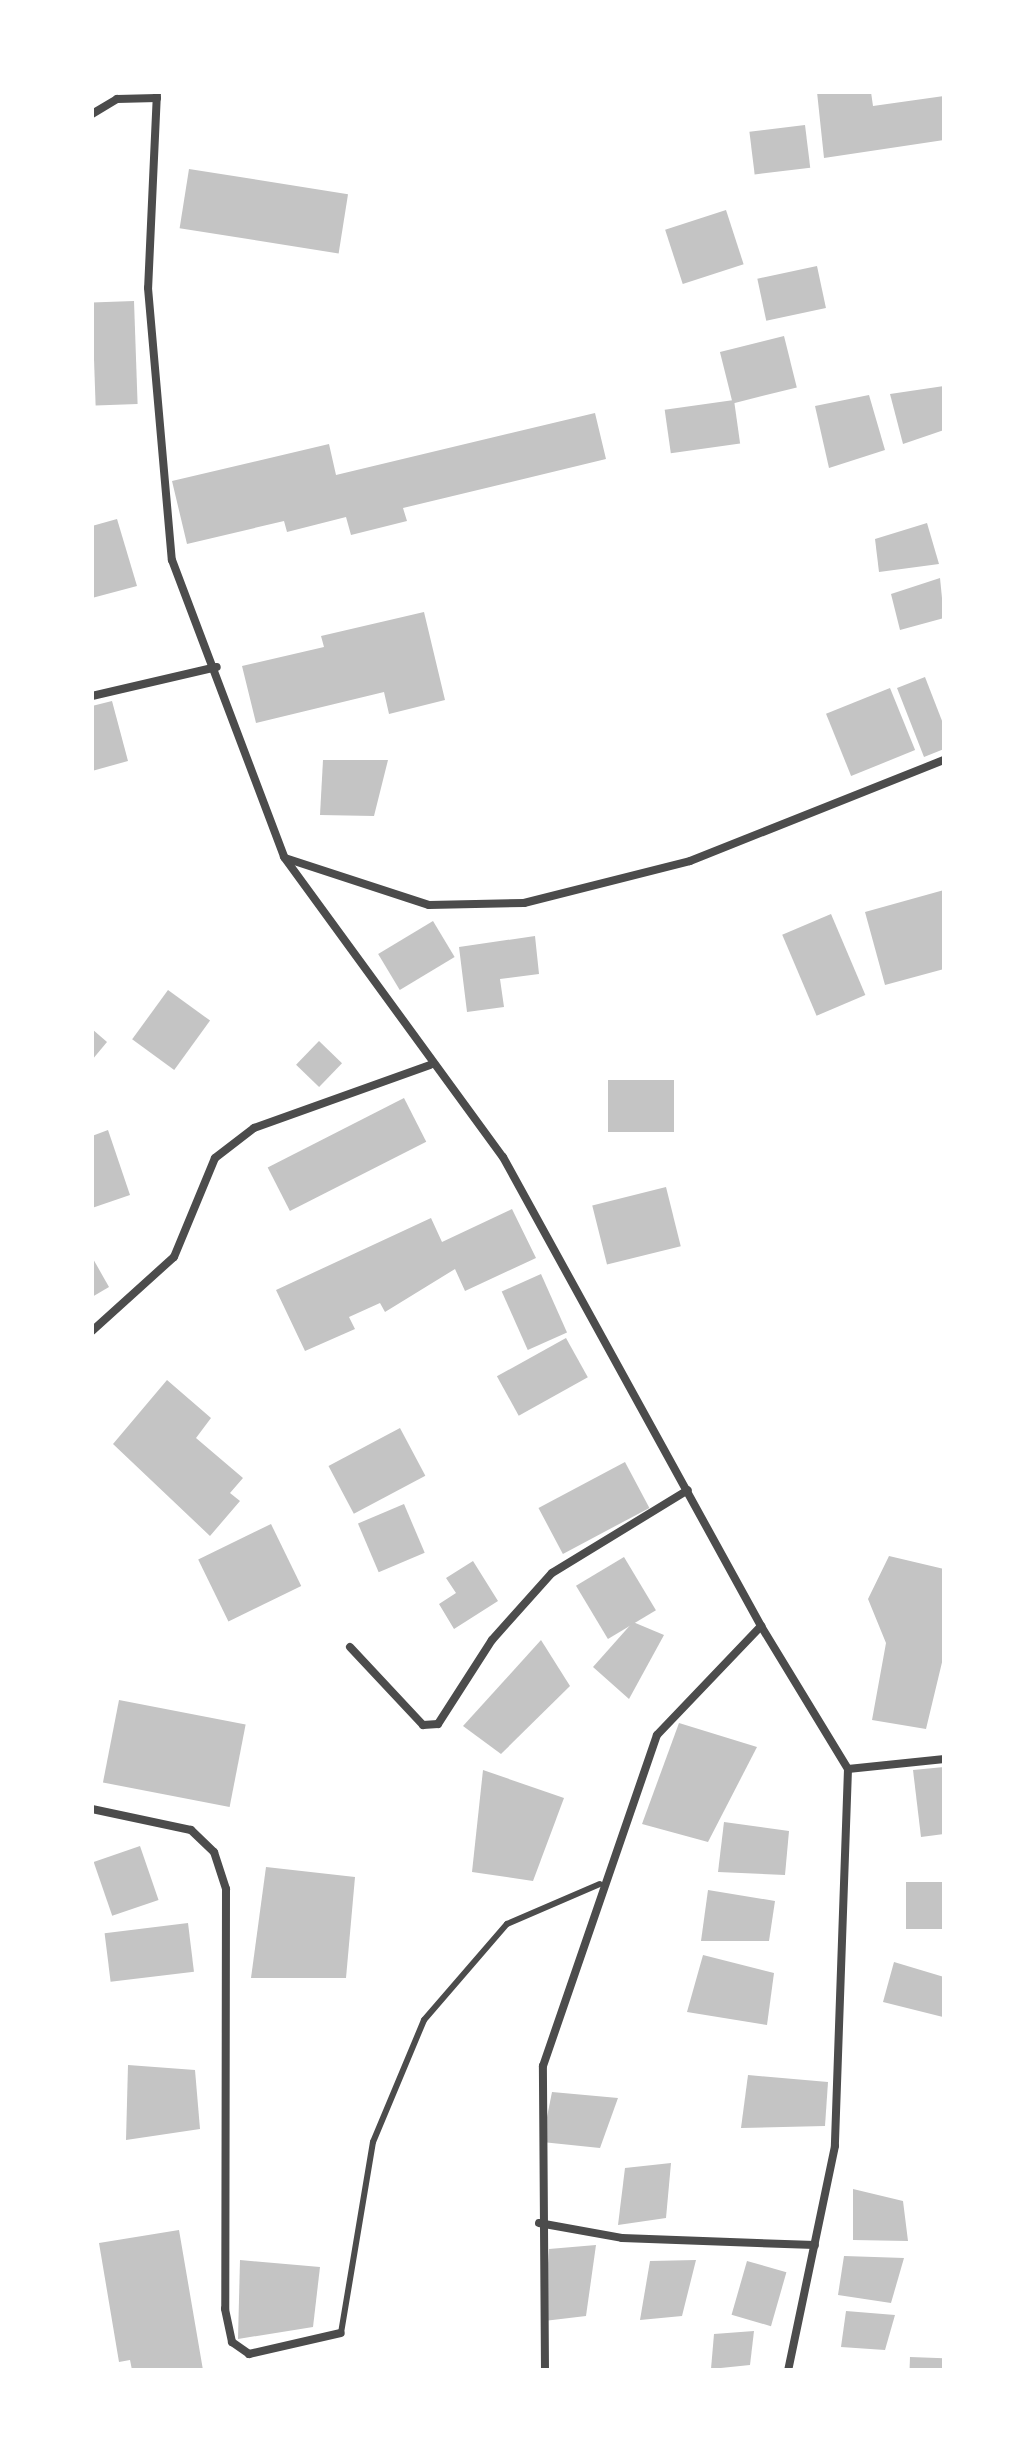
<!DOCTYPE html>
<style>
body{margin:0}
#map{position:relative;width:1036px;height:2462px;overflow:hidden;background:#fff;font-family:Quicksand,sans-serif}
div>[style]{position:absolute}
.building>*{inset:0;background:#c4c4c4;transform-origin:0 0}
.service>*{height:6px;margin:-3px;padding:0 3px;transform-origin:3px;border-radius:3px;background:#4c4c4c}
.minor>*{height:8px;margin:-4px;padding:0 4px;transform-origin:4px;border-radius:4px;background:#4c4c4c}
span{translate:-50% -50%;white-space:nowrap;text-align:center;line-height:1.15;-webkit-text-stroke:7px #fff;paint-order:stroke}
.frame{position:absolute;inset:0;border:94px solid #fff;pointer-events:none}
</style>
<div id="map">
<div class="building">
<i style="clip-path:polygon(817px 92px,871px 92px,873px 106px,944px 96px,944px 140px,824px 158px)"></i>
<i style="left:805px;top:125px;width:43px;height:56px;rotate:83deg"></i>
<i style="left:189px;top:169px;width:161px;height:60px;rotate:9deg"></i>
<i style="left:726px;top:210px;width:57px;height:64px;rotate:72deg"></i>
<i style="left:817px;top:266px;width:43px;height:61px;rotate:78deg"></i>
<i style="left:134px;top:301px;width:103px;height:42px;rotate:88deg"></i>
<i style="left:784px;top:336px;width:53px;height:66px;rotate:76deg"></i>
<i style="clip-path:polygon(944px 386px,944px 430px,903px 444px,890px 394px)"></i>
<i style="clip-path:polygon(869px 395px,885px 450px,829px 468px,815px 406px)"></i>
<i style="left:734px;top:400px;width:44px;height:70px;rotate:82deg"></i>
<i style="clip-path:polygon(595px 413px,606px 459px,403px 508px,407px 521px,351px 535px,346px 517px,287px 532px,284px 521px,187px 544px,172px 481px,329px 444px,336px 475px)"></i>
<i style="clip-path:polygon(117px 519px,137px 586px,92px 598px,92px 526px)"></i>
<i style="clip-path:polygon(927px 523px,939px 564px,879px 572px,875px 539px)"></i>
<i style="clip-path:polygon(940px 578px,944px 618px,900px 630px,891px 594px)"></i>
<i style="clip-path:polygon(424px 612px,445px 700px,389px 714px,384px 692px,256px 723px,242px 666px,324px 647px,321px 636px)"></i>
<i style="clip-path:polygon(925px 677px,944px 726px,944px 749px,924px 757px,897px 688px)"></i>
<i style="left:890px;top:688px;width:67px;height:69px;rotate:68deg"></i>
<i style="clip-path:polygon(112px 701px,128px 761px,92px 771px,92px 706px)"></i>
<i style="clip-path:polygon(323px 760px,388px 760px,374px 816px,320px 815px)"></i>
<i style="clip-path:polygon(944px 890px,944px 969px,885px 985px,865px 912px)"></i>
<i style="left:831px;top:914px;width:88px;height:53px;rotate:67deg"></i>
<i style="left:433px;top:921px;width:42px;height:64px;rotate:59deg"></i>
<i style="clip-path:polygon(535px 936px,539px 974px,500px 979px,504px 1007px,467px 1012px,459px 947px)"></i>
<i style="left:168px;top:990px;width:52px;height:61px;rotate:36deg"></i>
<i style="clip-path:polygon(92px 1029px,107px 1042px,92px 1060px)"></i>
<i style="left:319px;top:1041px;width:32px;height:33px;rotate:44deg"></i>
<i style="left:608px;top:1080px;width:66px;height:52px"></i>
<i style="left:404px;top:1098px;width:49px;height:153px;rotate:63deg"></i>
<i style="clip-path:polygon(108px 1130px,130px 1195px,92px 1208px,92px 1136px)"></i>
<i style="left:666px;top:1187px;width:61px;height:76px;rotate:76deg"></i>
<i style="clip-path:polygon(512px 1209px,536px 1258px,465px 1291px,455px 1269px,385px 1312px,380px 1303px,349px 1317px,355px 1329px,305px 1351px,276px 1290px,431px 1218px,442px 1242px)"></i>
<i style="clip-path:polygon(92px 1257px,109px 1287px,92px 1297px)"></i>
<i style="left:541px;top:1274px;width:64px;height:43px;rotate:66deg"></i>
<i style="left:566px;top:1338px;width:45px;height:79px;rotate:61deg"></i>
<i style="clip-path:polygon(167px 1380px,211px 1418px,196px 1438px,243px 1478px,230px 1493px,240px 1501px,210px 1536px,113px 1444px)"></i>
<i style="left:400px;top:1428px;width:54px;height:81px;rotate:62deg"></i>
<i style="left:625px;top:1462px;width:52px;height:98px;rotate:62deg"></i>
<i style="left:404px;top:1504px;width:53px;height:50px;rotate:67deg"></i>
<i style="left:271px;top:1524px;width:69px;height:81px;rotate:64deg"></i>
<i style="clip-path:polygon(889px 1556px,944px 1569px,944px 1654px,926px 1729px,872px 1720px,886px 1643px,868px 1599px)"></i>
<i style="left:624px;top:1557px;width:62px;height:56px;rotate:59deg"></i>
<i style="clip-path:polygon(473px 1561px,498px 1601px,454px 1629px,439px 1604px,456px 1593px,446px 1578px)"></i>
<i style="clip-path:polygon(633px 1622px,664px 1635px,629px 1699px,593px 1667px)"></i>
<i style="clip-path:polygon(541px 1640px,570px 1686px,501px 1754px,463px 1726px)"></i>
<i style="left:119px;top:1700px;width:129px;height:84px;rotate:11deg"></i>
<i style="clip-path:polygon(679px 1723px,757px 1747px,708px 1842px,642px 1824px)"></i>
<i style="clip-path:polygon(944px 1767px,944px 1834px,921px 1837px,913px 1770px)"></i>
<i style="clip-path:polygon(483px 1770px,564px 1798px,533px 1881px,472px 1872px)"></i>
<i style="clip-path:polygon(724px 1822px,789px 1831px,785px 1875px,718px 1872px)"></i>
<i style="left:140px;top:1846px;width:57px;height:49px;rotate:71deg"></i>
<i style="clip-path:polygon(266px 1867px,355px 1877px,346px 1978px,251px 1978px)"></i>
<i style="left:944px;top:1882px;width:47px;height:38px;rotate:90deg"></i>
<i style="clip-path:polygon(708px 1890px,775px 1901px,769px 1941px,701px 1941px)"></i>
<i style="left:188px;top:1923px;width:49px;height:84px;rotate:83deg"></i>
<i style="clip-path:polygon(703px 1955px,774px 1973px,767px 2025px,687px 2012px)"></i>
<i style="clip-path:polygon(894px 1962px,944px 1977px,943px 2017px,883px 2002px)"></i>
<i style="clip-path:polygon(128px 2065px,195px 2070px,200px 2129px,126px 2140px)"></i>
<i style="clip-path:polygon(748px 2075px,828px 2082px,825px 2126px,741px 2128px)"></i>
<i style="clip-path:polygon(552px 2092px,618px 2098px,600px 2148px,542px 2142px)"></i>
<i style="clip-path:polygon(671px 2163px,666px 2218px,618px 2225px,625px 2168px)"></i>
<i style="clip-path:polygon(853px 2189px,903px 2201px,908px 2241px,853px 2240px)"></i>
<i style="clip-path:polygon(179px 2230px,203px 2370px,132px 2370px,130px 2360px,119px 2362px,99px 2243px)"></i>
<i style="clip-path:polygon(596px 2245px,586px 2316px,544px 2321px,549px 2249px)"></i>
<i style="clip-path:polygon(844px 2256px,904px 2258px,891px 2303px,838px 2295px)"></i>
<i style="clip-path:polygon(240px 2260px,320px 2267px,313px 2327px,238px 2339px)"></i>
<i style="clip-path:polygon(696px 2260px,682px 2316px,640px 2320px,650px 2261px)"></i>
<i style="left:747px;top:2261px;width:41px;height:56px;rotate:16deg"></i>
<i style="clip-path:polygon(846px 2311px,895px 2315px,885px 2350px,841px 2347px)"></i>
<i style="clip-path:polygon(754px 2331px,750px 2365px,711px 2369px,714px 2334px)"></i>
<i style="left:910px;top:2357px;width:34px;height:13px;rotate:2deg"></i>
</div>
<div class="service">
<i style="left:341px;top:2333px;width:194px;rotate:-80.5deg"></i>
<i style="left:373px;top:2142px;width:132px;rotate:-67.3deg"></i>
<i style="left:424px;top:2020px;width:127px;rotate:-49.2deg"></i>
<i style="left:507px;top:1924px;width:101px;rotate:-23.3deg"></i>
</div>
<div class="minor">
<i style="left:157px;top:92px;width:196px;rotate:92.6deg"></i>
<i style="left:148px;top:288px;width:273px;rotate:85deg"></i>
<i style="left:172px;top:560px;width:317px;rotate:69.3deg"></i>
<i style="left:284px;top:857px;width:371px;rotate:53.9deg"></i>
<i style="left:503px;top:1157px;width:535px;rotate:61.18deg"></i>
<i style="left:761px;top:1626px;width:167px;rotate:58.7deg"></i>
<i style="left:848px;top:1769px;width:377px;rotate:92deg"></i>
<i style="left:835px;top:2146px;width:229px;rotate:101.8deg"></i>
<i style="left:92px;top:114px;width:29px;rotate:-31deg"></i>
<i style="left:117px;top:99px;width:40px;rotate:-1.4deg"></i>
<i style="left:92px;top:696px;width:128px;rotate:-13.1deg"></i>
<i style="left:285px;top:858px;width:151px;rotate:18.1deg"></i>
<i style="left:429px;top:905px;width:95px;rotate:-1.2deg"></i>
<i style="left:524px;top:903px;width:171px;rotate:-14.2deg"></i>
<i style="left:690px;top:861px;width:273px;rotate:-21.7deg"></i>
<i style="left:92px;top:1331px;width:110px;rotate:-42.1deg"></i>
<i style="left:174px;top:1257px;width:107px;rotate:-67.5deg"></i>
<i style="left:215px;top:1158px;width:49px;rotate:-37.6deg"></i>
<i style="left:254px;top:1128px;width:187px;rotate:-19.7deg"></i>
<i style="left:350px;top:1647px;width:107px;rotate:46.9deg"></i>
<i style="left:423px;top:1725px;width:15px;rotate:-4deg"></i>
<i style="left:438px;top:1724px;width:100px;rotate:-57.3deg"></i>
<i style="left:492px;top:1640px;width:90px;rotate:-48.2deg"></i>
<i style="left:552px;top:1573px;width:159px;rotate:-31.4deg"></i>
<i style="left:848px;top:1769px;width:97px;rotate:-5.9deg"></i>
<i style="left:92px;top:1809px;width:101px;rotate:12deg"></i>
<i style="left:191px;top:1830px;width:32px;rotate:44deg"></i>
<i style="left:214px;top:1852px;width:39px;rotate:72deg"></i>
<i style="left:226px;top:1889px;width:420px;rotate:90.1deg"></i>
<i style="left:225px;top:2309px;width:34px;rotate:78deg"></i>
<i style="left:232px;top:2342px;width:21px;rotate:35deg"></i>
<i style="left:249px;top:2354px;width:94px;rotate:-12.9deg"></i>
<i style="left:539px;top:2223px;width:84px;rotate:10.2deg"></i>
<i style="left:622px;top:2238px;width:193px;rotate:2.1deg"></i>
<i style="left:545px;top:2370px;width:304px;rotate:-90.4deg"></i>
<i style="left:543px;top:2066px;width:350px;rotate:-71deg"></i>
<i style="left:657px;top:1735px;width:151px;rotate:-46.3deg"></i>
</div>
<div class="frame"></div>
</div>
